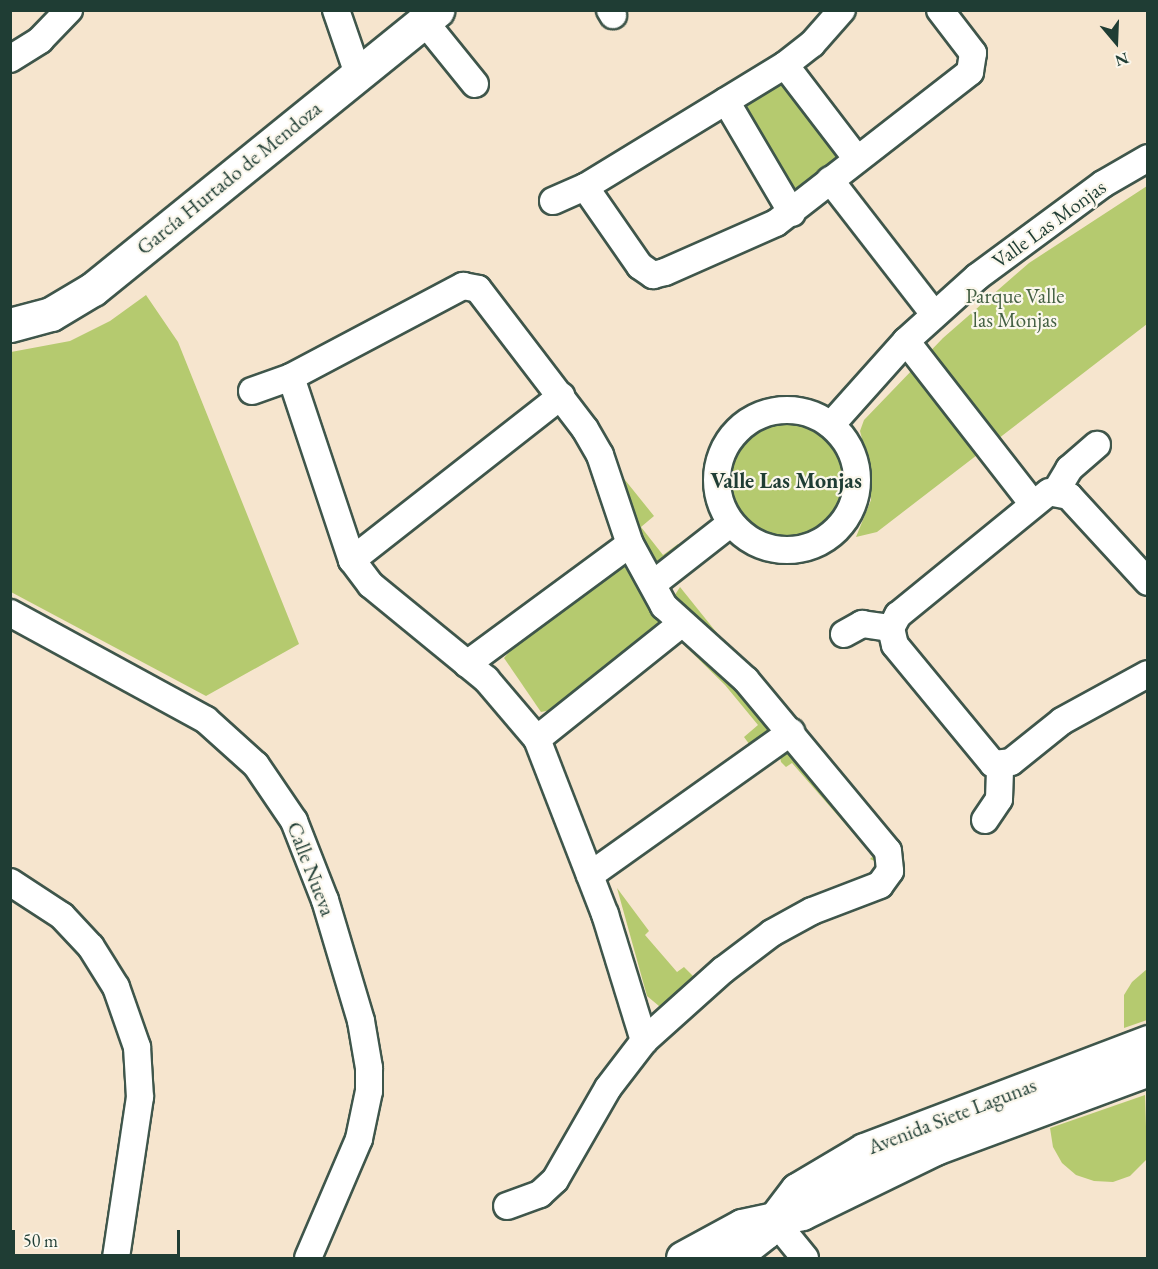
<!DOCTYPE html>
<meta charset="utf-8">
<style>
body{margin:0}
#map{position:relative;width:1158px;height:1269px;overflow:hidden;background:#f6e5ce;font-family:"EB Garamond",serif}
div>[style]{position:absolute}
.green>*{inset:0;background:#b5ca6f}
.round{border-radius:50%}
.roads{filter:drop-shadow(2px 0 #3f564b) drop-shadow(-2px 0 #3f564b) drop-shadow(0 2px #3f564b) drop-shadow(0 -2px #3f564b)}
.street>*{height:26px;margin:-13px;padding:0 13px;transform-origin:13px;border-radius:13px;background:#fff}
.street>.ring{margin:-13px;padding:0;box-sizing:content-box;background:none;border:26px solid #fff;border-radius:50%}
.secondary>*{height:33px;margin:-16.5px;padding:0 16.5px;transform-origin:16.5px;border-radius:16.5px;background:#fff}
span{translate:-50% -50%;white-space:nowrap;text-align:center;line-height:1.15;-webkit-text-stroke:4.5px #fbf7ec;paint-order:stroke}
.street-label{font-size:21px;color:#1f3d34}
.park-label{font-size:21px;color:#446043}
.neighbourhood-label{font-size:22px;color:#1f3d34;font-weight:700}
.frame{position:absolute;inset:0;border:12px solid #1f3d34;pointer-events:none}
.north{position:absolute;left:1086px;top:12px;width:60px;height:60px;-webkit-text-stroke:4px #fbf7ec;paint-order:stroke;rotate:161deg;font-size:16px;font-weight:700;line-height:24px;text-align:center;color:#1f3d34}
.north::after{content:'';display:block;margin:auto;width:21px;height:27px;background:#1f3d34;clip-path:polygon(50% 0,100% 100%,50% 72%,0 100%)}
.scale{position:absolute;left:12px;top:1230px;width:168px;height:27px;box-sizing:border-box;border:3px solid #1f3d34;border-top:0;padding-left:8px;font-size:18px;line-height:21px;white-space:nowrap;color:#1f3d34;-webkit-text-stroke:4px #fbf7ec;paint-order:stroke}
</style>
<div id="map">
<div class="green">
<i style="clip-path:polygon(781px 81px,843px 157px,801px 191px,788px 186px,745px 112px,749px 99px)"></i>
<i style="clip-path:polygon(1147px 186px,1147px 324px,877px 532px,856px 537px,871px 500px,870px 471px,860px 431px,864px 420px,943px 338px,1029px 263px)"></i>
<i style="clip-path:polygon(146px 295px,178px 342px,299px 644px,206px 696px,11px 592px,11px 352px,70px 341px,110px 321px)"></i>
<i class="round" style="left:729px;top:421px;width:116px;height:116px"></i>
<i style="clip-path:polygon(621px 475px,654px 516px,641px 527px,663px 555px,678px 544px,682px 549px,655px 568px,647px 560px)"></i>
<i style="clip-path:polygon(626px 566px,663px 617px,662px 626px,557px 709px,541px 712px,504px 658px,517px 643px,619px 567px)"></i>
<i style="clip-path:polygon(680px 587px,725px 643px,721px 644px,673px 598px)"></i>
<i style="clip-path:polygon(687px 642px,694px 644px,770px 724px,771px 734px,752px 748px,744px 737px,758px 725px,725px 685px,682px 643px)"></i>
<i style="clip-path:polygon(797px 751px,877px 855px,877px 862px,870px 859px,873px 856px,792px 763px,786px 767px,781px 762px,780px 757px,787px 752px)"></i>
<i style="clip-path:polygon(617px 888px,649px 931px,645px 935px,677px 972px,684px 967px,695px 978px,696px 983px,668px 1005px,659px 1006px,647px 996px)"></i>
<i style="clip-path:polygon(1147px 969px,1147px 1020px,1124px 1028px,1124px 995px,1132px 982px)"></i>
<i style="clip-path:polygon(1145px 1095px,1147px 1159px,1130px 1176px,1113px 1182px,1094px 1181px,1076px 1175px,1062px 1163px,1053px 1147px,1050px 1128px)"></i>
</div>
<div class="roads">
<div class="street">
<i style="left:336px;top:10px;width:68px;rotate:71deg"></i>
<i style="left:610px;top:10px;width:6px;rotate:59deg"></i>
<i style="left:424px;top:21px;width:81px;rotate:51deg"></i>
<i style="left:10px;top:59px;width:36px;rotate:-32deg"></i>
<i style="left:40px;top:40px;width:42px;rotate:-46deg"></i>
<i style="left:785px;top:65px;width:117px;rotate:52.6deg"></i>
<i style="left:726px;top:101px;width:130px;rotate:59.5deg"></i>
<i style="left:830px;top:180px;width:170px;rotate:52.2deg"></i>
<i style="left:585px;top:187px;width:96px;rotate:55.2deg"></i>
<i style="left:640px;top:266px;width:16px;rotate:35deg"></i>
<i style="left:653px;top:275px;width:12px;rotate:-14deg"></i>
<i style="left:665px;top:272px;width:121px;rotate:-23.8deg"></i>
<i style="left:776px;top:223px;width:246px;rotate:-37.9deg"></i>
<i style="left:970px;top:72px;width:19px;rotate:-81deg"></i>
<i style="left:973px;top:53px;width:54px;rotate:-127.5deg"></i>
<i style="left:553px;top:201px;width:35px;rotate:-24deg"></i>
<i style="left:585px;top:187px;width:234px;rotate:-31.4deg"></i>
<i style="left:785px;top:65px;width:34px;rotate:-38deg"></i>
<i style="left:812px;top:44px;width:45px;rotate:-48.6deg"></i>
<i style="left:906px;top:341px;width:205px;rotate:52.1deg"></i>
<i style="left:291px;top:377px;width:193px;rotate:71.6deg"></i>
<i style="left:352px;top:560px;width:31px;rotate:53deg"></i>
<i style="left:371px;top:585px;width:149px;rotate:39.3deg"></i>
<i style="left:486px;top:679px;width:79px;rotate:49.6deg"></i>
<i style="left:537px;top:739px;width:188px;rotate:68.8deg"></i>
<i style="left:605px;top:914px;width:133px;rotate:72.9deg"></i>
<i style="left:252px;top:391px;width:41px;rotate:-19.7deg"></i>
<i style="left:291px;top:377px;width:195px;rotate:-27.9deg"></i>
<i style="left:463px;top:286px;width:15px;rotate:11deg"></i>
<i style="left:478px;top:289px;width:176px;rotate:52.6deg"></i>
<i style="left:585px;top:429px;width:30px;rotate:60deg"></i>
<i style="left:600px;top:455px;width:94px;rotate:71.4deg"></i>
<i style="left:630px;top:544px;width:71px;rotate:61.3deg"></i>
<i style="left:664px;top:606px;width:110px;rotate:42.1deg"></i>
<i style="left:746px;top:680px;width:222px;rotate:50.3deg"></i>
<i style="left:888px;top:851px;width:20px;rotate:84deg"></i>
<i style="left:890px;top:871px;width:17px;rotate:126deg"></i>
<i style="left:880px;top:885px;width:73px;rotate:159.1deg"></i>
<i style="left:812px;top:911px;width:46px;rotate:151.2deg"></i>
<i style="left:772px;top:933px;width:61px;rotate:142.9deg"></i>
<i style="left:723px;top:970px;width:106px;rotate:138.1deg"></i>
<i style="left:644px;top:1041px;width:59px;rotate:127.5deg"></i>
<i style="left:608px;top:1088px;width:106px;rotate:119.9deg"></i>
<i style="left:555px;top:1180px;width:21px;rotate:137deg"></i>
<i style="left:540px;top:1194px;width:35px;rotate:160deg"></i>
<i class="ring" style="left:717px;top:410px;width:114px;height:114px"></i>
<i style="left:831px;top:425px;width:113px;rotate:-48.2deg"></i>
<i style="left:906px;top:341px;width:96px;rotate:-42deg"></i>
<i style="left:977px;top:277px;width:157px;rotate:-36.4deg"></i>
<i style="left:1103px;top:184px;width:52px;rotate:-30deg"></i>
<i style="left:1056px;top:491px;width:26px;rotate:-59deg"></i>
<i style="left:1069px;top:469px;width:37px;rotate:-41deg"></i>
<i style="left:352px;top:560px;width:266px;rotate:-38.1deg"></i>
<i style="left:1148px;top:582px;width:117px;rotate:-132.6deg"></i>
<i style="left:1069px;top:496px;width:20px;rotate:-169deg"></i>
<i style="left:1049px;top:492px;width:195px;rotate:140.8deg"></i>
<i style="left:898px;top:615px;width:15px;rotate:118deg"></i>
<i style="left:891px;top:628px;width:17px;rotate:77deg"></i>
<i style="left:895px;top:645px;width:154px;rotate:50.5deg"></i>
<i style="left:993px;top:764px;width:18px;rotate:-6deg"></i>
<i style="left:1011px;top:762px;width:65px;rotate:-38.8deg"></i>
<i style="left:1062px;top:721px;width:98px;rotate:-28.7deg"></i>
<i style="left:653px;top:584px;width:99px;rotate:-38deg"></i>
<i style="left:10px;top:613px;width:223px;rotate:28.6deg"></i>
<i style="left:206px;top:720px;width:67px;rotate:42deg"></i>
<i style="left:256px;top:765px;width:68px;rotate:55.8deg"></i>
<i style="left:294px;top:821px;width:85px;rotate:68.6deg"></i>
<i style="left:325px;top:900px;width:126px;rotate:73.4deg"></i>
<i style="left:361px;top:1021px;width:48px;rotate:80.3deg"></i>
<i style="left:369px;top:1068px;width:23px;rotate:90deg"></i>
<i style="left:369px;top:1091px;width:49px;rotate:101.8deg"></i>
<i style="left:359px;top:1139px;width:129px;rotate:113.2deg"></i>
<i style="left:844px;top:634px;width:21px;rotate:-29deg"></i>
<i style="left:862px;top:624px;width:29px;rotate:8deg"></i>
<i style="left:467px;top:664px;width:202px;rotate:-36.4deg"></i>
<i style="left:537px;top:739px;width:184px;rotate:-38.6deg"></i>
<i style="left:985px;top:820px;width:25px;rotate:-56deg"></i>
<i style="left:999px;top:799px;width:34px;rotate:-88deg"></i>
<i style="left:590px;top:875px;width:247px;rotate:-35.4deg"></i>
<i style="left:10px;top:882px;width:62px;rotate:33.2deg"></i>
<i style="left:62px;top:916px;width:42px;rotate:46.9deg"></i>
<i style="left:91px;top:947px;width:47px;rotate:58deg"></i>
<i style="left:116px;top:987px;width:64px;rotate:70.7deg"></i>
<i style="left:137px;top:1047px;width:50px;rotate:86.6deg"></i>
<i style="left:140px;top:1097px;width:163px;rotate:98.5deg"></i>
<i style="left:774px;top:1220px;width:49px;rotate:50.8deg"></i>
</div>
<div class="secondary">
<i style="left:10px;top:325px;width:42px;rotate:-15deg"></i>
<i style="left:51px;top:314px;width:49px;rotate:-30.8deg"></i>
<i style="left:93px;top:289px;width:443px;rotate:-39deg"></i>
<i style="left:683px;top:1258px;width:67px;rotate:-28.5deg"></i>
<i style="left:742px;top:1226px;width:61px;rotate:-12.2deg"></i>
<i style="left:802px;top:1213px;width:148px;rotate:-26deg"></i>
<i style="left:935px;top:1148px;width:227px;rotate:-20.3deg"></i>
<i style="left:732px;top:1258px;width:42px;rotate:-38.2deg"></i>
<i style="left:765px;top:1232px;width:53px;rotate:-52.7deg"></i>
<i style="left:797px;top:1190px;width:78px;rotate:-30.8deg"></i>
<i style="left:864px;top:1150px;width:304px;rotate:-20.8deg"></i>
</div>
</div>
<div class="street-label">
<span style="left:229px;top:178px;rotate:-39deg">García Hurtado de Mendoza</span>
<span style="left:1049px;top:224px;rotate:-36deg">Valle Las Monjas</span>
<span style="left:311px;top:869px;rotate:69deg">Calle Nueva</span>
<span style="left:952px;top:1116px;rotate:-21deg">Avenida Siete Lagunas</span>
</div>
<div class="park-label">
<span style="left:1015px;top:308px">Parque Valle<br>las Monjas</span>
</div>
<div class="neighbourhood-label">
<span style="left:786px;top:481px">Valle Las Monjas</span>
</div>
<div class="frame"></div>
<div class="north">N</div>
<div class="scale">50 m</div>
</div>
